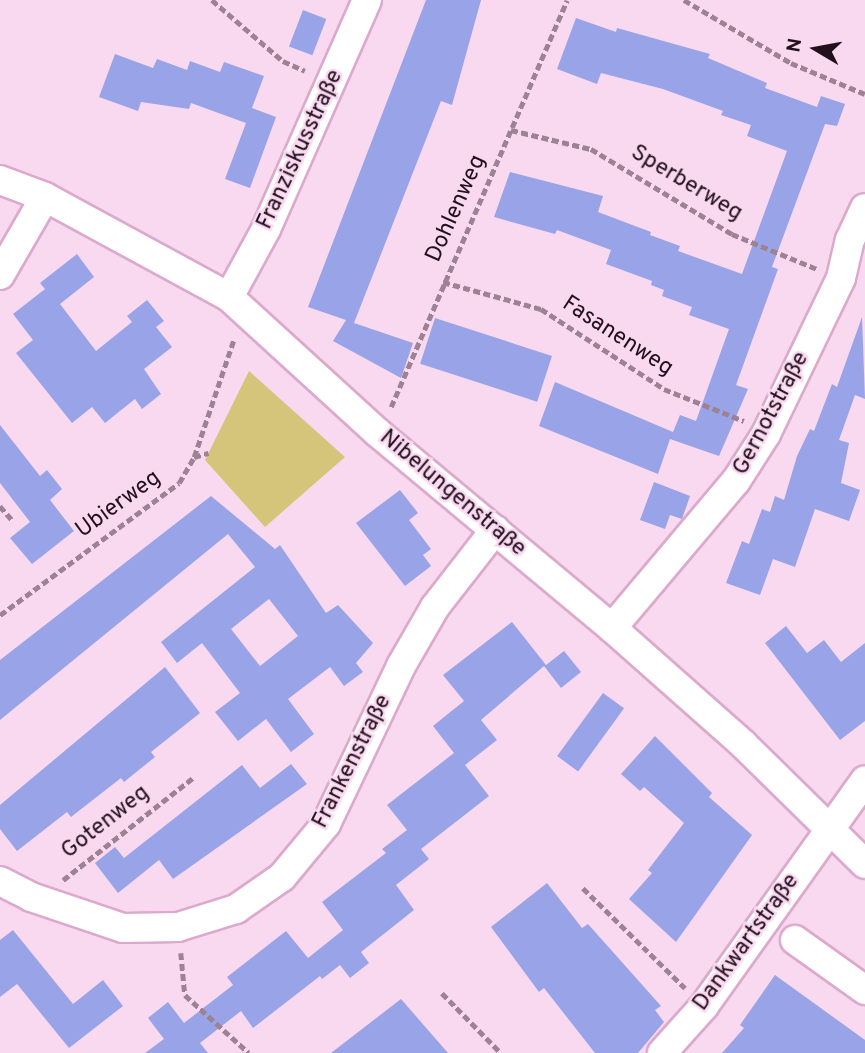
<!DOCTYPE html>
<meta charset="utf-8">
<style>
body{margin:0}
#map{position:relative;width:865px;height:1053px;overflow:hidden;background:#f9d9ef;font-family:Overpass,sans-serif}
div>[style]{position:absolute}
.green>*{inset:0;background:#d5c57b}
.building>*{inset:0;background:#99a3e7;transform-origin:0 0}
.path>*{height:4.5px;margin-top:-2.25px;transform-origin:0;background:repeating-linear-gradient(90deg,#9c8294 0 7px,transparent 0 10.5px)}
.roads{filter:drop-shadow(2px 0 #dca9cd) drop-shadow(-2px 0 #dca9cd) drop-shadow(0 2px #dca9cd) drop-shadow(0 -2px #dca9cd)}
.street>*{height:28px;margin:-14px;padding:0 14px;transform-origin:14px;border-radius:14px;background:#fff}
span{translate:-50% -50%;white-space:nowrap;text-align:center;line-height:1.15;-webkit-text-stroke:5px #f9d9ef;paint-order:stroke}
.street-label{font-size:23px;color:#22101d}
.north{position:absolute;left:781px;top:14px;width:70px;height:70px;-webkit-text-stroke:5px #f9d9ef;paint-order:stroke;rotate:280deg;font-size:19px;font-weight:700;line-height:28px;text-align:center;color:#22101d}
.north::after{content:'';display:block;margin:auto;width:24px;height:32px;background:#22101d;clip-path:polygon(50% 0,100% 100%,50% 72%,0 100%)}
</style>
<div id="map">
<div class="green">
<i style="clip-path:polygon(249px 371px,345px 457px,265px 527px,205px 460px)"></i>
</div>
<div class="building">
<i style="clip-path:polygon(426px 0,481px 0,452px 105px,441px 101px,354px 323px,413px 343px,401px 378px,333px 341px,346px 320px,308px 307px)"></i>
<i style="left:303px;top:10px;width:25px;height:39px;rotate:21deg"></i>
<i style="clip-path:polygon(576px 18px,616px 32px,617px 28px,710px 54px,708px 58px,767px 83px,765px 88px,817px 107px,821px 96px,845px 104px,837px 126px,825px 124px,772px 267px,778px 269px,736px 385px,748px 389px,719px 456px,670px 439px,658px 474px,539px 426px,555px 382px,673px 432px,680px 415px,696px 421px,729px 329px,689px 315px,692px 307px,662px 296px,664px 290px,651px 285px,652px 281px,606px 264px,611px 250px,557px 230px,555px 234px,494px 217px,510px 172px,603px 196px,598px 212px,651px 232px,650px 235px,680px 246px,678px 251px,742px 274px,787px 151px,747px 136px,751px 125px,721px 115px,723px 111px,663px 89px,601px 73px,597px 84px,557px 69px)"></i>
<i style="clip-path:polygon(115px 54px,153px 68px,157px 59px,187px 70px,190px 61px,220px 72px,224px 62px,264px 76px,252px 108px,276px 117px,250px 188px,225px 179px,246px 123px,191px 103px,189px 109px,141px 102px,138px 111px,99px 97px)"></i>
<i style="clip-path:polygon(77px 254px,94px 277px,60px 304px,96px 351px,132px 322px,127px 316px,147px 300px,164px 321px,156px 327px,172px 347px,144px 369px,161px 394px,142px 409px,135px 399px,105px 423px,92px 407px,72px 423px,16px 353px,33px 340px,13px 314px,45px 289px,40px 283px)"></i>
<i style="clip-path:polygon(862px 317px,865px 399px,855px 395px,839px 440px,849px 443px,841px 483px,860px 490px,849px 521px,815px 509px,795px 567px,773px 559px,760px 595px,726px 583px,742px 541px,749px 544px,762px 509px,770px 512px,775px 496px,784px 500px,797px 456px,810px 429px,814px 431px,832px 384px,837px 387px)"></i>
<i style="left:435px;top:318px;width:123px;height:48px;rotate:18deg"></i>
<i style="clip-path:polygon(0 425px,40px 476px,47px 470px,62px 489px,50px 500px,74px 531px,32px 564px,10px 538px,30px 522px,0 483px)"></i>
<i style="clip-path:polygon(654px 482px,690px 496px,682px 519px,670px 515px,665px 529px,640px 520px)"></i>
<i style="clip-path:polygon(400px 490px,418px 513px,409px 520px,431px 549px,423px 555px,431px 566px,405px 586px,356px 523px)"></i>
<i style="clip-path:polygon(evenodd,211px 496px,275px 549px,280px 545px,326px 613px,338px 605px,373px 643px,356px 663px,363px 672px,344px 686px,330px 667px,288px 699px,314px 734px,291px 752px,266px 719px,238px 741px,215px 712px,240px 693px,202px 643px,177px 663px,161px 642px,255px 567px,228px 534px,0 720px,0 660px,211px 496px,269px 599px,298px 636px,260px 666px,231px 629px,269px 599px)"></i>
<i style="clip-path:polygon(512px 622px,546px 665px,564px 651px,581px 672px,561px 688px,544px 666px,481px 720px,497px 740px,465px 765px,489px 796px,421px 849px,429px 859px,396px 885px,414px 910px,361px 952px,369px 963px,350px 978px,340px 965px,322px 979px,320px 976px,253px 1028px,241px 1011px,200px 1043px,208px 1053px,145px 1053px,164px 1039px,148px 1018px,168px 1002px,184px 1023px,233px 985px,227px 977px,286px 931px,308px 958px,343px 930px,322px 902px,386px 853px,382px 849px,407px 830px,387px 805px,454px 753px,433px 726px,464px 701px,443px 675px)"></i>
<i style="clip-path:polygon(786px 626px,807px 653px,824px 640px,841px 662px,865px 643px,865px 721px,840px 740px,765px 643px)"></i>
<i style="clip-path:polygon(165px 667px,200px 713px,151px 752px,155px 757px,124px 782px,121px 778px,71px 817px,67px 812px,17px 851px,0 829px,0 805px)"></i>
<i style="left:603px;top:693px;width:26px;height:78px;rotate:36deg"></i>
<i style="clip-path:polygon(655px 736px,712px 793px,709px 797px,752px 835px,676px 942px,629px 899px,652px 873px,648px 870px,684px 823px,644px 787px,640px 791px,621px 774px)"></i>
<i style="clip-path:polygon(291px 764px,307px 784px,173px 879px,159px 860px,118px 893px,95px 863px,115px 847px,124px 858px,242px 765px,260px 788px)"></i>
<i style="clip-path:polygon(547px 883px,582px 928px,588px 924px,661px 1006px,655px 1010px,664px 1022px,638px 1053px,595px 1053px,544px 988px,539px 992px,491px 927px)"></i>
<i style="clip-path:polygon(13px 930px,73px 1004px,103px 980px,123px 1006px,69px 1048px,17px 984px,0 997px,0 940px)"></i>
<i style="clip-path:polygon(775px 975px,865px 1040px,865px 1053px,722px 1053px,744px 1028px,740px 1025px)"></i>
<i style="clip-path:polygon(401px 999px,448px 1053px,331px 1053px)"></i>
</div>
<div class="path">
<i style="left:212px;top:0;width:94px;rotate:40.7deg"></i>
<i style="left:283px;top:61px;width:24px;rotate:24deg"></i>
<i style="left:684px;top:0;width:124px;rotate:30.5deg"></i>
<i style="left:791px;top:63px;width:80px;rotate:22.7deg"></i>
<i style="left:511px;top:130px;width:82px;rotate:13.4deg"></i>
<i style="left:591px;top:149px;width:165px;rotate:31.1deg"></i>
<i style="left:732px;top:234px;width:92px;rotate:22.4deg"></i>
<i style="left:443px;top:282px;width:102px;rotate:15.4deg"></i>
<i style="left:541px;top:309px;width:147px;rotate:33deg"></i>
<i style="left:664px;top:389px;width:86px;rotate:21.8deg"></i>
<i style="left:391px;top:407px;width:443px;rotate:-66.6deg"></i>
<i style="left:194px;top:457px;width:15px;rotate:-16deg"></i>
<i style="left:0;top:506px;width:18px;rotate:49deg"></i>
<i style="left:0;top:615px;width:222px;rotate:-36.4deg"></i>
<i style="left:179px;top:483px;width:30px;rotate:-60deg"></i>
<i style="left:194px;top:457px;width:125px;rotate:-71.3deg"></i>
<i style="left:63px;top:880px;width:167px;rotate:-38.2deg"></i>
<i style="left:583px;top:888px;width:143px;rotate:44.4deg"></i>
<i style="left:181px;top:953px;width:42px;rotate:84.6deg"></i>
<i style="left:185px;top:995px;width:86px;rotate:42.2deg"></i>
<i style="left:442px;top:993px;width:84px;rotate:45.5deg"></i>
</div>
<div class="roads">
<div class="street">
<i style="left:0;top:180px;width:48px;rotate:20.7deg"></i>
<i style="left:45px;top:197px;width:209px;rotate:28.5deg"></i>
<i style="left:229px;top:297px;width:202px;rotate:42.4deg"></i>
<i style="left:378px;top:433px;width:305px;rotate:39.8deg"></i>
<i style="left:612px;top:628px;width:175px;rotate:41.5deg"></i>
<i style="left:743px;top:744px;width:171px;rotate:44.5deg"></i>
<i style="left:0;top:275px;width:90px;rotate:-60deg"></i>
<i style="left:229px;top:297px;width:77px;rotate:-61.4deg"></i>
<i style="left:266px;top:229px;width:250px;rotate:-66.2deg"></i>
<i style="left:612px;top:628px;width:192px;rotate:-49.9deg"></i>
<i style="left:736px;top:481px;width:56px;rotate:-57.4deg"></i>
<i style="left:766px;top:434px;width:173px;rotate:-64.3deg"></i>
<i style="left:841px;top:278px;width:39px;rotate:-77deg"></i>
<i style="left:850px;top:240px;width:35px;rotate:-65deg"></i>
<i style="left:0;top:881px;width:35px;rotate:27deg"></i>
<i style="left:31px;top:897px;width:97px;rotate:18.6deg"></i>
<i style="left:123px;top:928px;width:55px;rotate:-1deg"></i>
<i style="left:178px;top:927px;width:61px;rotate:-17.2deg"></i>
<i style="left:236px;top:909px;width:56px;rotate:-34.8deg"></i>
<i style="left:282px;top:877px;width:69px;rotate:-50.3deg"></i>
<i style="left:326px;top:824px;width:175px;rotate:-64.6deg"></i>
<i style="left:401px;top:666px;width:68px;rotate:-60deg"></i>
<i style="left:435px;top:607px;width:98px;rotate:-52.1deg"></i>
<i style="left:795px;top:940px;width:86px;rotate:35.5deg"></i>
<i style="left:662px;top:1053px;width:63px;rotate:-48.2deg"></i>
<i style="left:704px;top:1006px;width:277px;rotate:-54.5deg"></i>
</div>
</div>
<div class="street-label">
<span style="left:301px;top:150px;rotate:-65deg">Franziskusstraße</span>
<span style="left:686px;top:184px;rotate:31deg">Sperberweg</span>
<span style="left:457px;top:209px;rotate:-66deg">Dohlenweg</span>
<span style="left:617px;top:337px;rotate:33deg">Fasanenweg</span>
<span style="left:772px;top:414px;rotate:-62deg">Gernotstraße</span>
<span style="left:452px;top:494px;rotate:40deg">Nibelungenstraße</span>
<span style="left:119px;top:505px;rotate:-36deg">Ubierweg</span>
<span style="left:353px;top:762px;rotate:-63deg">Frankenstraße</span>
<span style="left:106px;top:823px;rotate:-38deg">Gotenweg</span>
<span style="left:747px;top:943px;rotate:-54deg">Dankwartstraße</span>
</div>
<div class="north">N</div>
</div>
